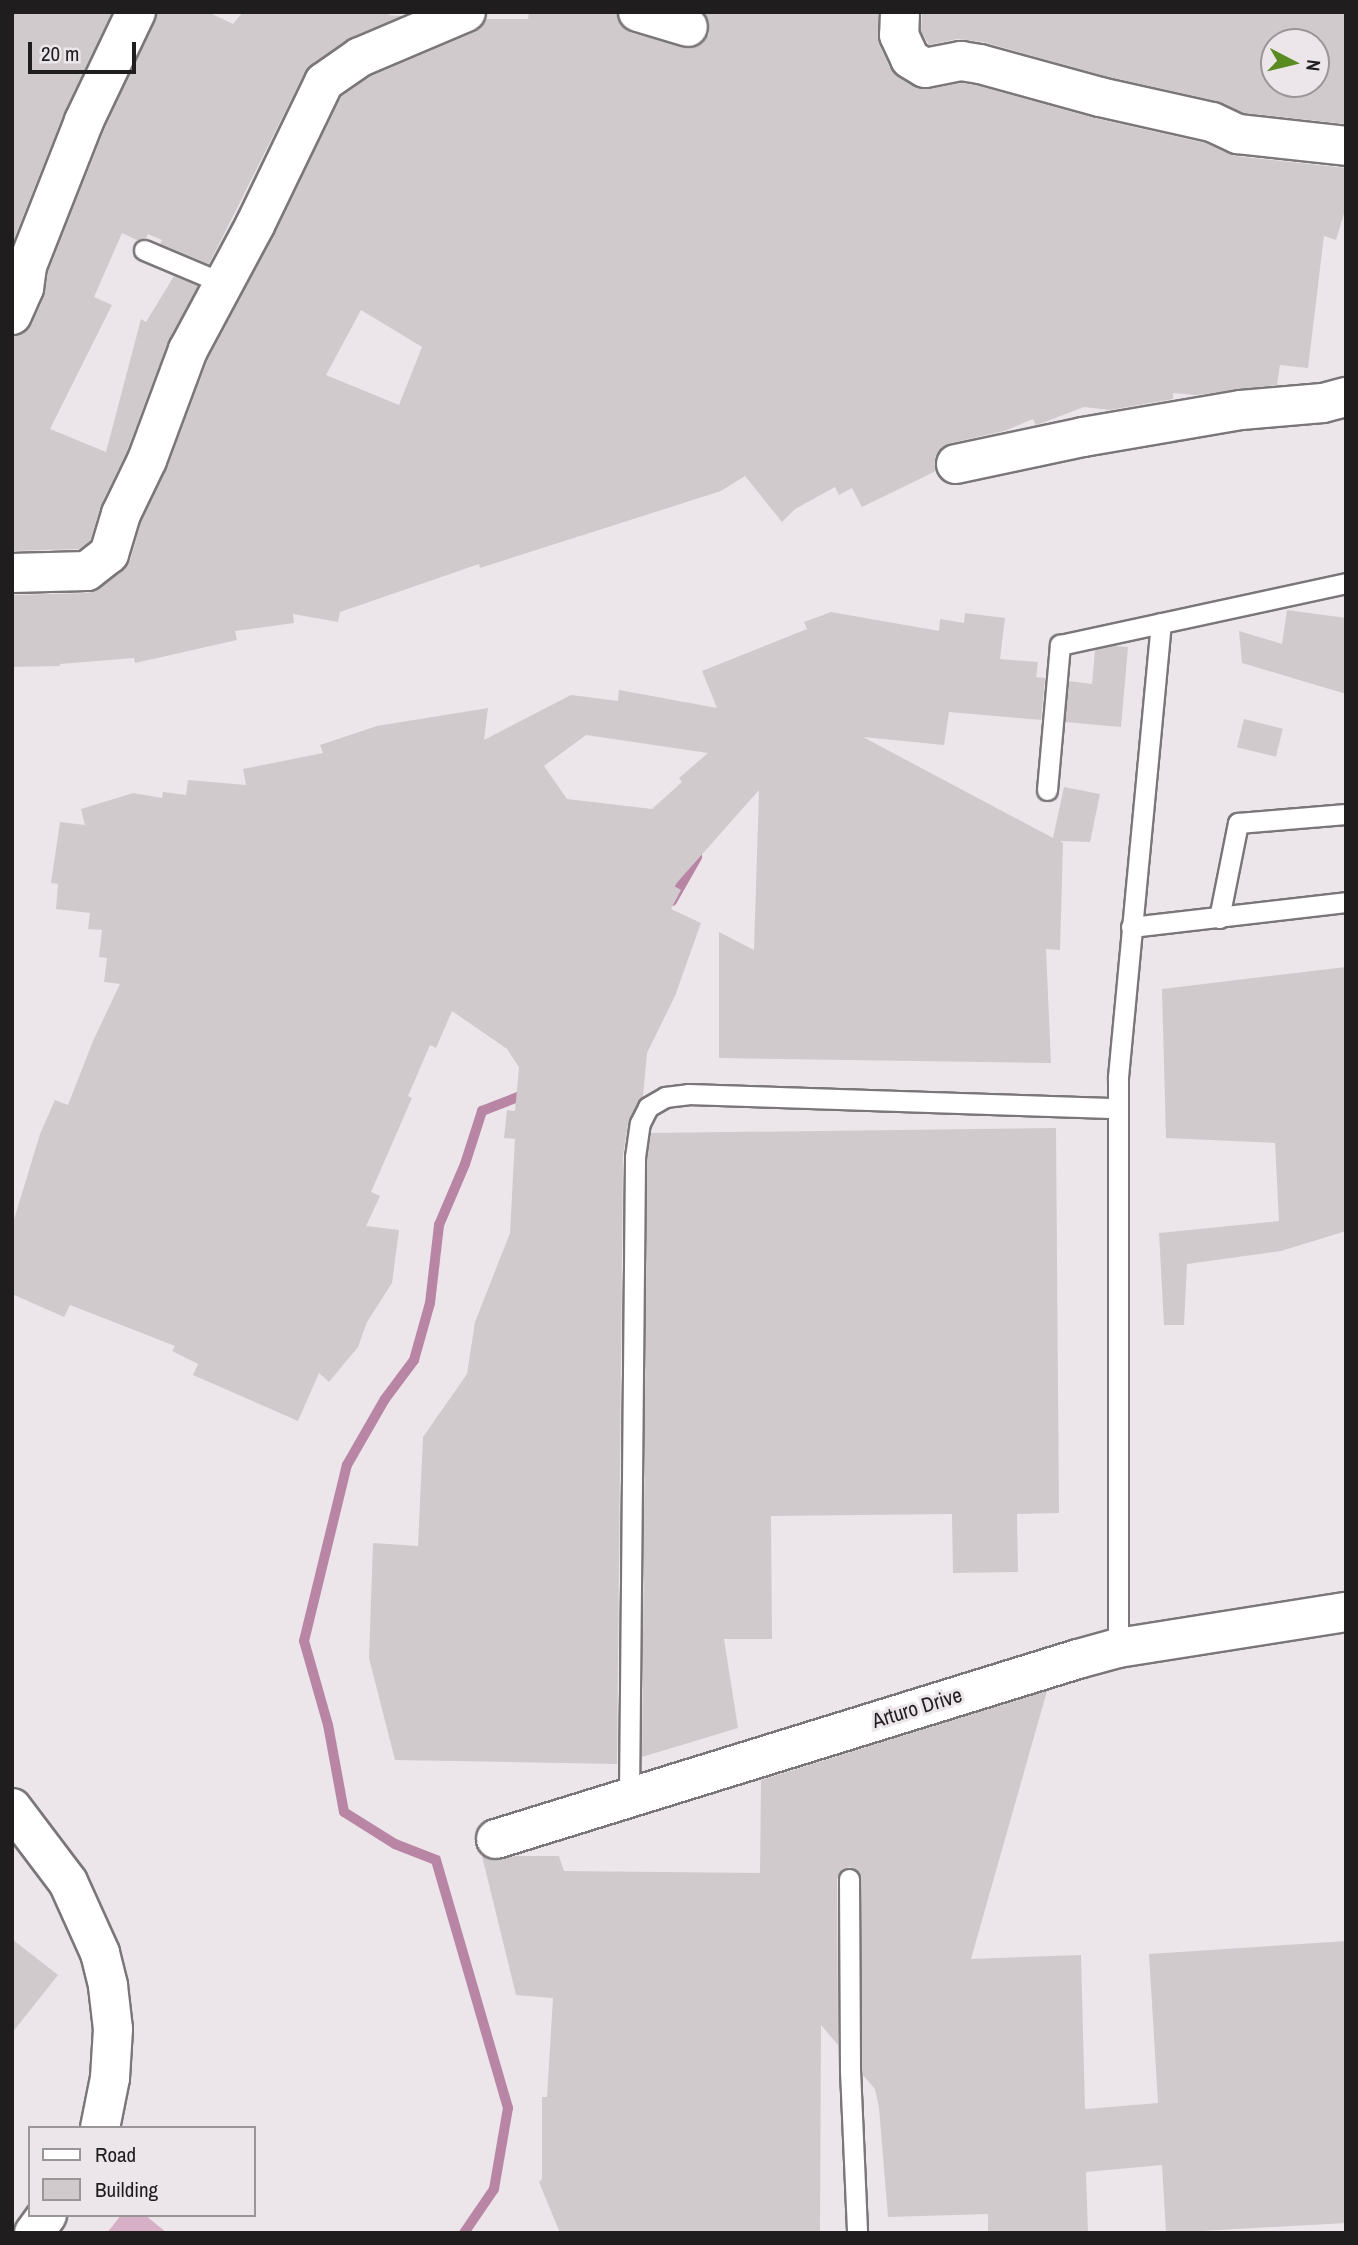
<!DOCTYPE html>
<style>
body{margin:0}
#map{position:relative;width:1358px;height:2245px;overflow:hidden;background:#ece6ea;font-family:"Archivo Narrow",sans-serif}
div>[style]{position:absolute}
.green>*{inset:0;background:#d7afc7}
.stream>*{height:10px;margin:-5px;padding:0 5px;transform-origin:5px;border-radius:5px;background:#b885a5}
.building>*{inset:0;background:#d0cacd;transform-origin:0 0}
.roads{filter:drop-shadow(2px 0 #7b7679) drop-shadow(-2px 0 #7b7679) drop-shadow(0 2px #7b7679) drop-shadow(0 -2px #7b7679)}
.service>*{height:19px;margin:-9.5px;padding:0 9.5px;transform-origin:9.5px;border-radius:9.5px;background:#fff}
.minor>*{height:38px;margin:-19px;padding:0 19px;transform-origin:19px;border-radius:19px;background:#fff}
span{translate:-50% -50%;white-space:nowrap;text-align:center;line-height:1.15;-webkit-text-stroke:6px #ece6ea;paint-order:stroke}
.street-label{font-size:21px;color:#1f1d1e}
.frame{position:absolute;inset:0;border:14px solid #1f1d1e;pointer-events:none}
.legend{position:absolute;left:28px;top:2126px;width:228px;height:91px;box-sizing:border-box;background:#ece6ea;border:2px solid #9a9698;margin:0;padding:9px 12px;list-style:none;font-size:21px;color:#1f1d1e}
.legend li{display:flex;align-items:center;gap:14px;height:35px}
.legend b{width:35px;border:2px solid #9a9698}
.north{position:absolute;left:1260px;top:28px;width:70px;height:70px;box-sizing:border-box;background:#ece6ea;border:2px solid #9a9698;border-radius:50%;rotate:97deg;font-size:19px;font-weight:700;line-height:28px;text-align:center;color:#1f1d1e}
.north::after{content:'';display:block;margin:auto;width:24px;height:32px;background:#598b21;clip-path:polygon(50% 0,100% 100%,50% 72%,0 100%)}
.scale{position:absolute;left:28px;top:42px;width:108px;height:32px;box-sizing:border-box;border:4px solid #1f1d1e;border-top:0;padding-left:9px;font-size:21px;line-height:24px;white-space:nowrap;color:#1f1d1e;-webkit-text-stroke:5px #ece6ea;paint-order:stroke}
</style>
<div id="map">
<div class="green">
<i style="clip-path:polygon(121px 2215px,145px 2215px,167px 2233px,107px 2233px)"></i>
</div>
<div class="stream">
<i style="left:672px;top:901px;width:51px;rotate:-60.4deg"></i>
<i style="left:464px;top:2233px;width:53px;rotate:-55.7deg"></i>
<i style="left:494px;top:2189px;width:82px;rotate:-80.2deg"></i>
<i style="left:508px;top:2108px;width:258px;rotate:-106.2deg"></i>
<i style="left:436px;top:1860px;width:44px;rotate:-158.7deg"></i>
<i style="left:395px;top:1844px;width:60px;rotate:-147.9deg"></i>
<i style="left:344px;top:1812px;width:88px;rotate:-100.4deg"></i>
<i style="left:328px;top:1725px;width:87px;rotate:-105.9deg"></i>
<i style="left:304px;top:1641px;width:181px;rotate:-76.3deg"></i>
<i style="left:347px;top:1465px;width:76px;rotate:-60.1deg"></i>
<i style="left:385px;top:1399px;width:49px;rotate:-53.4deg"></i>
<i style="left:414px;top:1360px;width:59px;rotate:-74.3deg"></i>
<i style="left:430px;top:1303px;width:79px;rotate:-83.4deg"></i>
<i style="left:439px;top:1225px;width:66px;rotate:-66.9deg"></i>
<i style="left:465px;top:1164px;width:56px;rotate:-72.2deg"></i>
<i style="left:482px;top:1111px;width:49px;rotate:-21.4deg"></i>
</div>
<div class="building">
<i style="clip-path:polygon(12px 12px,112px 12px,64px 113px,12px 244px)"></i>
<i style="clip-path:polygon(158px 12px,208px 12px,233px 24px,243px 12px,392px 12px,388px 15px,402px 16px,348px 39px,305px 72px,209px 264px,160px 244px,162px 240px,148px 234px,146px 238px,137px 240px,122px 233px,94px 297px,112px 305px,50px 429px,106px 452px,141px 319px,146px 322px,174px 276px,198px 286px,168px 342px,127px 451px,101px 505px,90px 541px,79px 549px,12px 551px,12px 337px,24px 333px,32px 324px,44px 297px,48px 272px,104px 130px)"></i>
<i style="clip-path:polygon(evenodd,529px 12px,617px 12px,622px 26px,631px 33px,692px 48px,702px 43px,709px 34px,709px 23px,704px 12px,878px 12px,879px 44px,890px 68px,915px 87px,929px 89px,961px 83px,975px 85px,1094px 118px,1205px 143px,1235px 156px,1346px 168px,1346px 207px,1336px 240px,1324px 236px,1308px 368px,1280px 365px,1277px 385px,1196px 395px,1173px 393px,1173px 399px,1110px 410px,1084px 407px,1042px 423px,1036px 425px,1033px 419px,1004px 431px,951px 443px,942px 447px,935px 457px,936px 471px,862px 507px,852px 488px,839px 495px,835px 487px,795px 509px,782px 522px,745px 476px,721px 491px,480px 568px,479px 564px,340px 612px,338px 622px,293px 614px,294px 623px,235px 631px,237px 640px,135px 663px,134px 658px,60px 664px,60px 666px,12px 667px,12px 595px,88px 593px,100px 588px,122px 571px,130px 561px,141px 522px,167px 468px,208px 359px,274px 235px,341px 97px,371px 76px,475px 32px,486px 19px,528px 19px,529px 12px,361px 310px,422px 347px,399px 405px,326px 375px,361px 310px)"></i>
<i style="clip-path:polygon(evenodd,922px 12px,1346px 12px,1346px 124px,1244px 113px,1217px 101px,1105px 76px,983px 42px,957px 39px,929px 45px,921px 31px,922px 12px,1274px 42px,1316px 42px,1316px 84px,1274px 84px,1274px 42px)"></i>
<i style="clip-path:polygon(1287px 610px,1346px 618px,1346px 694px,1242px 663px,1239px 631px,1282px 644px)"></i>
<i style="clip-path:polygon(evenodd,831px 612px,939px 631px,940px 619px,964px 623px,965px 613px,1005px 618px,1000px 659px,1038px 662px,1036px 677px,1045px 678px,1041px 720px,949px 712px,944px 745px,863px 737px,1053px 838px,1064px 787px,1100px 794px,1090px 842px,1060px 841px,1063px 843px,1060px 950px,1046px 949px,1051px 1063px,719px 1058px,719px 932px,754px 950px,759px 790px,674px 886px,681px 890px,671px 909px,701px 923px,675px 996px,647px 1053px,643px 1096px,629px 1118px,623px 1155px,617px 1764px,395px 1760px,369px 1658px,373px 1543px,418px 1546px,423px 1437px,467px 1374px,475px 1322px,510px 1233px,515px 1139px,504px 1138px,507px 1110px,515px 1111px,519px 1067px,507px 1049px,452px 1011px,436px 1048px,430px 1045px,408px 1096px,412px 1098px,371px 1192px,380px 1196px,366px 1226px,399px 1230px,392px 1283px,367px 1322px,358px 1347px,329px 1382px,319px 1373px,298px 1421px,193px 1375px,198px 1364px,172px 1351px,175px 1346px,70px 1305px,64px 1317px,12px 1294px,12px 1226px,40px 1134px,55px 1100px,68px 1105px,93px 1041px,120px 984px,104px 982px,107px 958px,99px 957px,102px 930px,88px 929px,90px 913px,56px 909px,58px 884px,51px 883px,60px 822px,85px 825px,81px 809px,133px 793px,162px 798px,163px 792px,186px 795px,188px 780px,246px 785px,243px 769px,323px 753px,320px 745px,377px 726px,488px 708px,484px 740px,571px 695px,618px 701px,619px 690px,717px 708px,702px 671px,807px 629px,804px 622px,831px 612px,586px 735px,708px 753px,679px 778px,682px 782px,652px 809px,567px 799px,544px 766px,586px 735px)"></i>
<i style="clip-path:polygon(1114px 646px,1128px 647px,1121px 727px,1065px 722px,1069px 681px,1092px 684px,1095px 650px)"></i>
<i style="left:1244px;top:719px;width:40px;height:29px;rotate:14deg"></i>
<i style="clip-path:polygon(1346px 967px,1346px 1231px,1281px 1251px,1187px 1264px,1184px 1325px,1164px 1325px,1159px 1233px,1279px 1221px,1275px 1143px,1166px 1138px,1162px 989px)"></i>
<i style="clip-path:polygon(1056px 1128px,1059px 1513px,1017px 1514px,1018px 1572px,953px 1573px,952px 1514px,771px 1516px,772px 1639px,724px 1639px,738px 1728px,642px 1757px,647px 1158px,651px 1133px)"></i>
<i style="clip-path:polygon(1047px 1691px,971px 1959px,1081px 1955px,1085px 2109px,1158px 2103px,1149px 1954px,1346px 1941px,1346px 2223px,1166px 2233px,1162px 2165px,1086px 2172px,1088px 2233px,988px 2233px,988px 2214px,888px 2217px,879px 2108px,875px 2089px,862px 2074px,861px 1879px,859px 1872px,850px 1867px,842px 1869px,837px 1879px,838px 2045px,821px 2025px,820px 2233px,560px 2233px,539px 2182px,542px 2179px,542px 2097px,547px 2097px,553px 1998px,516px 1995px,482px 1856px,492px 1860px,516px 1856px,559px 1856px,564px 1871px,760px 1873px,761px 1780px)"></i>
<i style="clip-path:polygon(12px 1939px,58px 1975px,12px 2033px)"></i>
</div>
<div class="roads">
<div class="service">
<i style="left:144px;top:250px;width:88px;rotate:22.8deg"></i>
<i style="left:1047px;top:790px;width:146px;rotate:-84.9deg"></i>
<i style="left:1060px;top:645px;width:293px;rotate:-12.2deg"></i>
<i style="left:1219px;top:918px;width:97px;rotate:-78.7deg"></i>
<i style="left:1238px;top:823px;width:108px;rotate:-4.8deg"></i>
<i style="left:1131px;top:927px;width:216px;rotate:-6.6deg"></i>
<i style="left:1118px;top:1648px;width:571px;rotate:-90deg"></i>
<i style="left:1118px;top:1077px;width:456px;rotate:-84.6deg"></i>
<i style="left:629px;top:1797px;width:640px;rotate:-89.46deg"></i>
<i style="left:635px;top:1157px;width:34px;rotate:-82deg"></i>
<i style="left:640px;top:1123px;width:18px;rotate:-63deg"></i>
<i style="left:648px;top:1107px;width:20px;rotate:-30deg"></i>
<i style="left:665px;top:1097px;width:23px;rotate:-7deg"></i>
<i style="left:688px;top:1094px;width:430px;rotate:1.9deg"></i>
<i style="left:849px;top:1879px;width:191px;rotate:89.7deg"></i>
<i style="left:850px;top:2070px;width:163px;rotate:87.5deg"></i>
</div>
<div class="minor">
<i style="left:638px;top:12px;width:52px;rotate:16.7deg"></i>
<i style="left:900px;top:12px;width:23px;rotate:92deg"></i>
<i style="left:899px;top:35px;width:26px;rotate:65deg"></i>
<i style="left:910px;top:59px;width:17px;rotate:31deg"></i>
<i style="left:925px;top:68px;width:37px;rotate:-11deg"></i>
<i style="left:961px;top:61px;width:19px;rotate:9deg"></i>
<i style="left:980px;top:64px;width:124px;rotate:15.4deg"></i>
<i style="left:1100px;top:97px;width:115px;rotate:12.6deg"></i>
<i style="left:1212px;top:122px;width:29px;rotate:25deg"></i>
<i style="left:1238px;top:134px;width:109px;rotate:6.3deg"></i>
<i style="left:12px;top:315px;width:30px;rotate:-66deg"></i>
<i style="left:24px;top:288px;width:22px;rotate:-82deg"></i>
<i style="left:27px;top:266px;width:156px;rotate:-68.5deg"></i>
<i style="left:84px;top:121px;width:121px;rotate:-64.5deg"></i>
<i style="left:956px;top:464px;width:130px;rotate:-12deg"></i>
<i style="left:1083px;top:437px;width:160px;rotate:-9.7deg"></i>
<i style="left:1241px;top:410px;width:82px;rotate:-4.9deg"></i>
<i style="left:1323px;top:403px;width:24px;rotate:-15deg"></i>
<i style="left:12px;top:573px;width:75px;rotate:-1.5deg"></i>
<i style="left:87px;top:571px;width:28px;rotate:-38deg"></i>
<i style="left:109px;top:554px;width:42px;rotate:-73.3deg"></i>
<i style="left:121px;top:514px;width:60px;rotate:-64.3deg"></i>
<i style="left:147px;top:460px;width:117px;rotate:-69.6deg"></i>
<i style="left:188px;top:350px;width:142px;rotate:-61.8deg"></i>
<i style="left:255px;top:225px;width:159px;rotate:-64.2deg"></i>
<i style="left:324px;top:82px;width:44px;rotate:-34.8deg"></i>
<i style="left:360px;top:57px;width:115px;rotate:-23deg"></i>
<i style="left:12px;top:1808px;width:93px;rotate:52.9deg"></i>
<i style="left:68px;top:1882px;width:78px;rotate:65.7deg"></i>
<i style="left:100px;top:1953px;width:34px;rotate:76deg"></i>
<i style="left:108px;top:1986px;width:43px;rotate:83.4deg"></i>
<i style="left:113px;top:2029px;width:49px;rotate:93.5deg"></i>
<i style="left:110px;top:2078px;width:51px;rotate:101.3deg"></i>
<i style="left:496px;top:1839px;width:609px;rotate:-17.19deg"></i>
<i style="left:1078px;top:1659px;width:41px;rotate:-15.4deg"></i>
<i style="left:1118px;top:1648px;width:231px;rotate:-9deg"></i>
<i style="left:34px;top:2233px;width:22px;rotate:-54deg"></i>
</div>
</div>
<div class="street-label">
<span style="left:917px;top:1708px;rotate:-17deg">Arturo Drive</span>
</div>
<div class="frame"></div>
<ul class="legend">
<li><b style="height:9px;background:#fff"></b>Road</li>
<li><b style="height:19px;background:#d0cacd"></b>Building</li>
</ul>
<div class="north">N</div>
<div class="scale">20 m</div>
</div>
